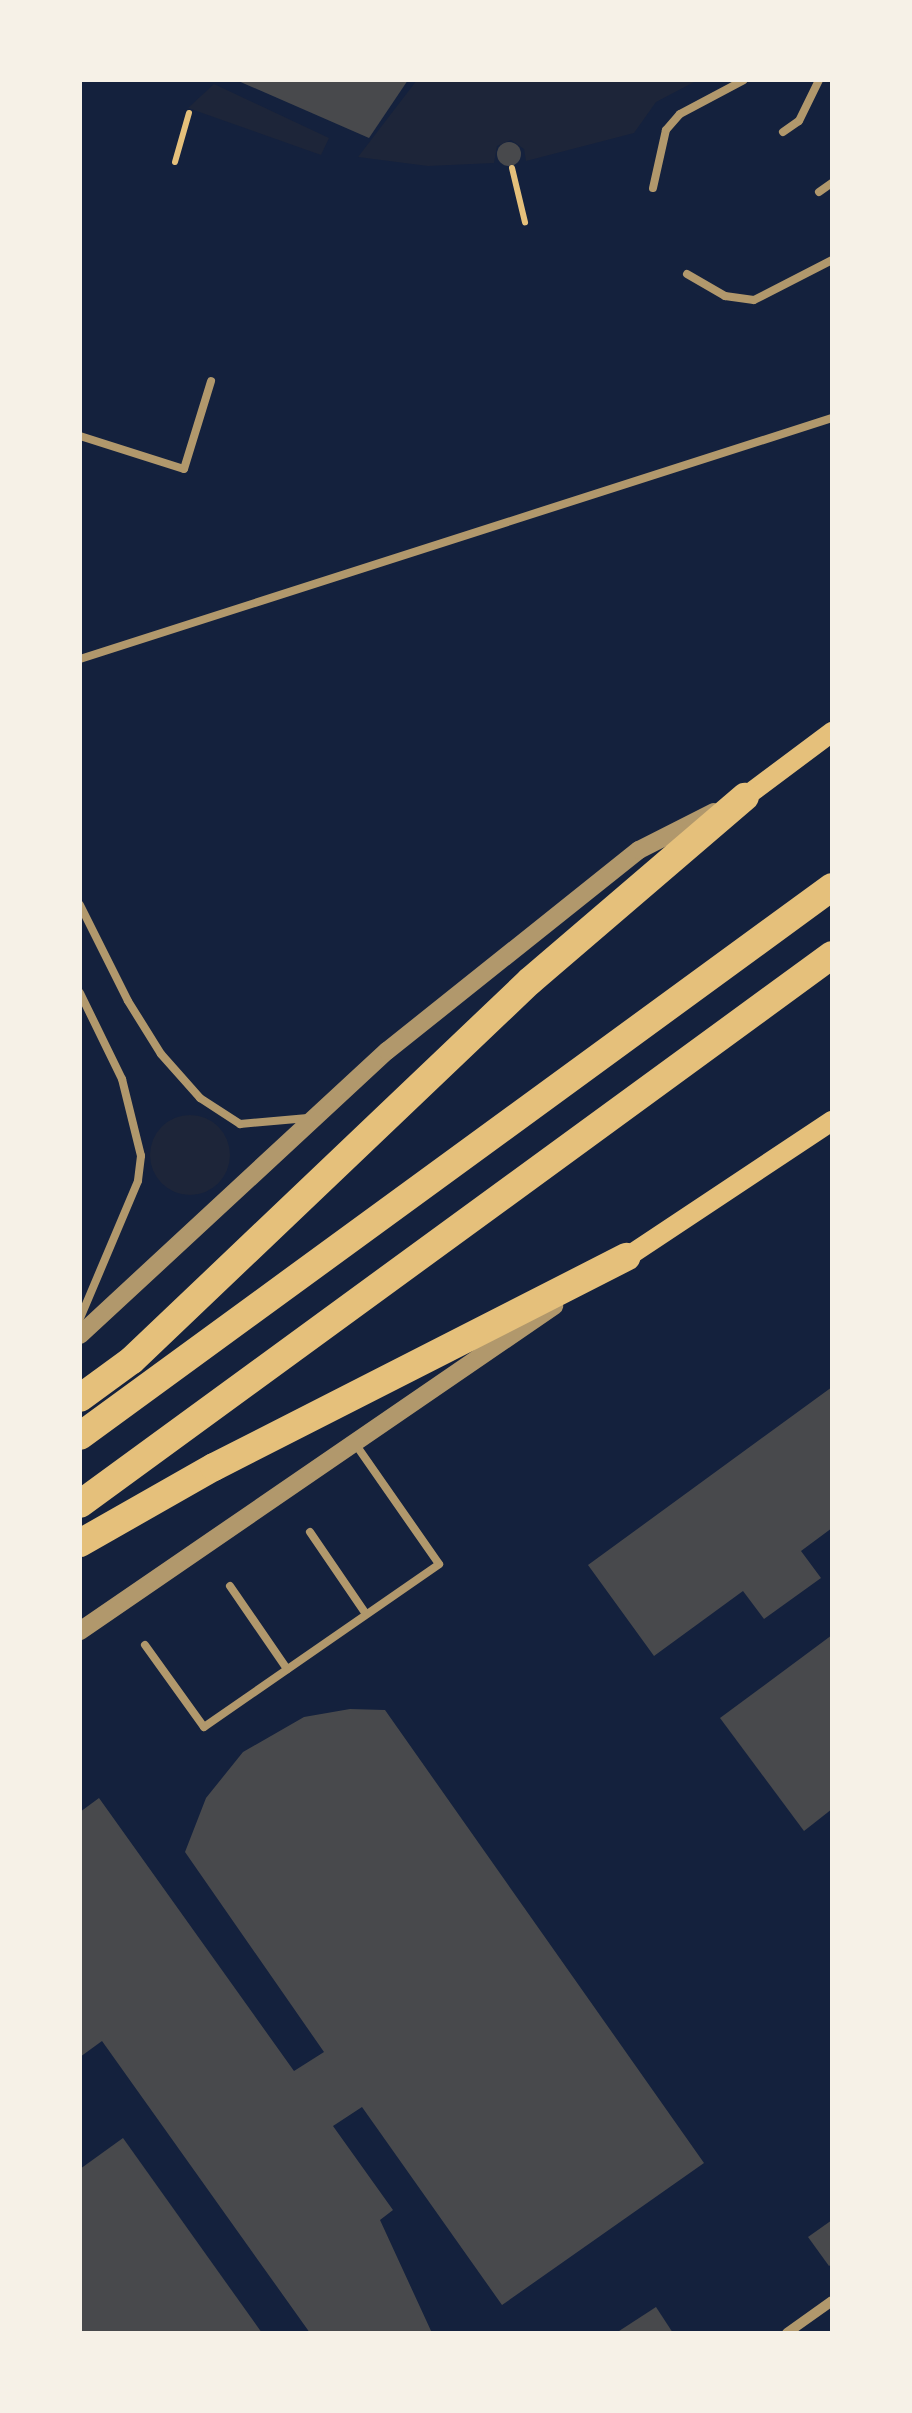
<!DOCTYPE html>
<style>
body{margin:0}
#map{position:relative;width:912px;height:2413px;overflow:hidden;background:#14213d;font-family:"Nunito Sans",sans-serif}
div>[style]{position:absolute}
.green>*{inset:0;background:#1d2539}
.round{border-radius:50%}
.building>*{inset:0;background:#48494c}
.path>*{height:6px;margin:-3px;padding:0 3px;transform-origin:3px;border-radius:3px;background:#e5c07b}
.service>*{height:8px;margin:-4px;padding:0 4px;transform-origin:4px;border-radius:4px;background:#b1986c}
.minor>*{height:10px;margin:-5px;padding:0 5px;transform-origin:5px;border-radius:5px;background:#b1986c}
.tertiary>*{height:18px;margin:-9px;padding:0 9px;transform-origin:9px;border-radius:9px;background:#b1986c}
.secondary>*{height:20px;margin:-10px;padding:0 10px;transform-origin:10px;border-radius:10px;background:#e5c07b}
.trunk>*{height:28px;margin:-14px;padding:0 14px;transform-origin:14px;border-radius:14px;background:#e5c07b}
span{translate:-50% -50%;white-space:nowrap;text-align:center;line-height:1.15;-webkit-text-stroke:8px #f6f1e7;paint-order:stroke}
.frame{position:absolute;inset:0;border:82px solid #f6f1e7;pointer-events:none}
</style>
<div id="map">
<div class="green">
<i style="clip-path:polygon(417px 80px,698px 80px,656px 102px,634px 133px,526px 161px,524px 149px,511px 140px,497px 146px,494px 163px,428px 166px,358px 157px)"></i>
<i style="clip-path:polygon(214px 84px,329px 138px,321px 155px,188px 108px)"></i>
<i class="round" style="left:150px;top:1115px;width:80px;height:80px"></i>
</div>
<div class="building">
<i style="clip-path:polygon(236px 80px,408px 80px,369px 138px)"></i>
<i class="round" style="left:497px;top:142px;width:24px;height:24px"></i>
<i style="clip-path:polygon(832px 1387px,832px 1528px,801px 1551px,821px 1578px,764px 1619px,743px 1591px,654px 1656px,588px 1565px)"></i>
<i style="clip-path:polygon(832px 1635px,832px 1809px,804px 1831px,720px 1718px)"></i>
<i style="clip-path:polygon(350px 1709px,385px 1710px,704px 2163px,502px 2305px,362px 2107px,333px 2126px,393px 2210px,380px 2220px,432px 2333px,310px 2333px,102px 2041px,80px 2057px,80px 1812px,99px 1798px,294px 2071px,324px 2052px,185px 1852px,206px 1798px,243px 1752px,304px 1717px)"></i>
<i style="clip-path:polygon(123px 2138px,262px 2333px,80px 2333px,80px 2169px)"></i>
<i style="clip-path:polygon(832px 2220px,832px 2264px,829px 2266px,808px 2237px)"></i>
<i style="clip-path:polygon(656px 2307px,673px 2333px,616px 2333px)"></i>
</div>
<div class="path">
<i style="left:175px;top:162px;width:51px;rotate:-74.1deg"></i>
<i style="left:512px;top:168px;width:56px;rotate:76.5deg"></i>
</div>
<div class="service">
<i style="left:783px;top:132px;width:19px;rotate:-35deg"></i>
<i style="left:799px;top:121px;width:46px;rotate:-64deg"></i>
<i style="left:653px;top:188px;width:59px;rotate:-77.4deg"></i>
<i style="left:666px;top:130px;width:21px;rotate:-49deg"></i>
<i style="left:680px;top:114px;width:72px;rotate:-28deg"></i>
<i style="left:819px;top:192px;width:16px;rotate:-35deg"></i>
<i style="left:687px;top:274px;width:44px;rotate:30.1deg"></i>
<i style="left:725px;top:296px;width:29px;rotate:8deg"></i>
<i style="left:754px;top:300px;width:88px;rotate:-27.1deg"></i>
<i style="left:80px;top:436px;width:109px;rotate:17.6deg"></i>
<i style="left:184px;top:469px;width:92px;rotate:-72.9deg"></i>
<i style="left:80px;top:659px;width:790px;rotate:-17.77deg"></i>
<i style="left:80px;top:905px;width:107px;rotate:63.4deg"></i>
<i style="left:128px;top:1001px;width:62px;rotate:58.1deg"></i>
<i style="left:161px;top:1054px;width:59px;rotate:48.4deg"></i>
<i style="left:200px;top:1098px;width:48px;rotate:33deg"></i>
<i style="left:240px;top:1124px;width:68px;rotate:-5deg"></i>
<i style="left:80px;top:993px;width:96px;rotate:64deg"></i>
<i style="left:122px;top:1079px;width:79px;rotate:76.1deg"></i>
<i style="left:141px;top:1156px;width:25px;rotate:97deg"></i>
<i style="left:138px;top:1181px;width:149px;rotate:112.9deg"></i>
<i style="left:310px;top:1532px;width:99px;rotate:55.7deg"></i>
<i style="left:230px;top:1586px;width:101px;rotate:55.5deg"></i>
<i style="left:145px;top:1645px;width:101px;rotate:54.3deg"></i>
<i style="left:204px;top:1727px;width:286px;rotate:-34.7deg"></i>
<i style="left:439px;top:1564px;width:145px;rotate:-124.9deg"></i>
</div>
<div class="minor">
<i style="left:787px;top:2333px;width:55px;rotate:-35.4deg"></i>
</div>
<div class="tertiary">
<i style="left:80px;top:1335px;width:418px;rotate:-42.8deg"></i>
<i style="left:387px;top:1051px;width:322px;rotate:-38.6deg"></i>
<i style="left:639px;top:850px;width:84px;rotate:-26.9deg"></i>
<i style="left:80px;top:1631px;width:575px;rotate:-34.44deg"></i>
</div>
<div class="secondary">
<i style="left:745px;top:797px;width:109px;rotate:-36.8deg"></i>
<i style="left:627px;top:1257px;width:246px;rotate:-33.6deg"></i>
</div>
<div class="trunk">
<i style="left:80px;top:1398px;width:64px;rotate:-36.2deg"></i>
<i style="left:132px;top:1360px;width:550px;rotate:-43.6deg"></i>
<i style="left:530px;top:981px;width:283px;rotate:-40.6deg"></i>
<i style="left:80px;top:1436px;width:931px;rotate:-36.13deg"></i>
<i style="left:80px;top:1504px;width:931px;rotate:-36.13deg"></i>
<i style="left:80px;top:1543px;width:154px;rotate:-29.6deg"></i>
<i style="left:214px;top:1467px;width:463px;rotate:-27deg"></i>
</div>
<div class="frame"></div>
</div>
